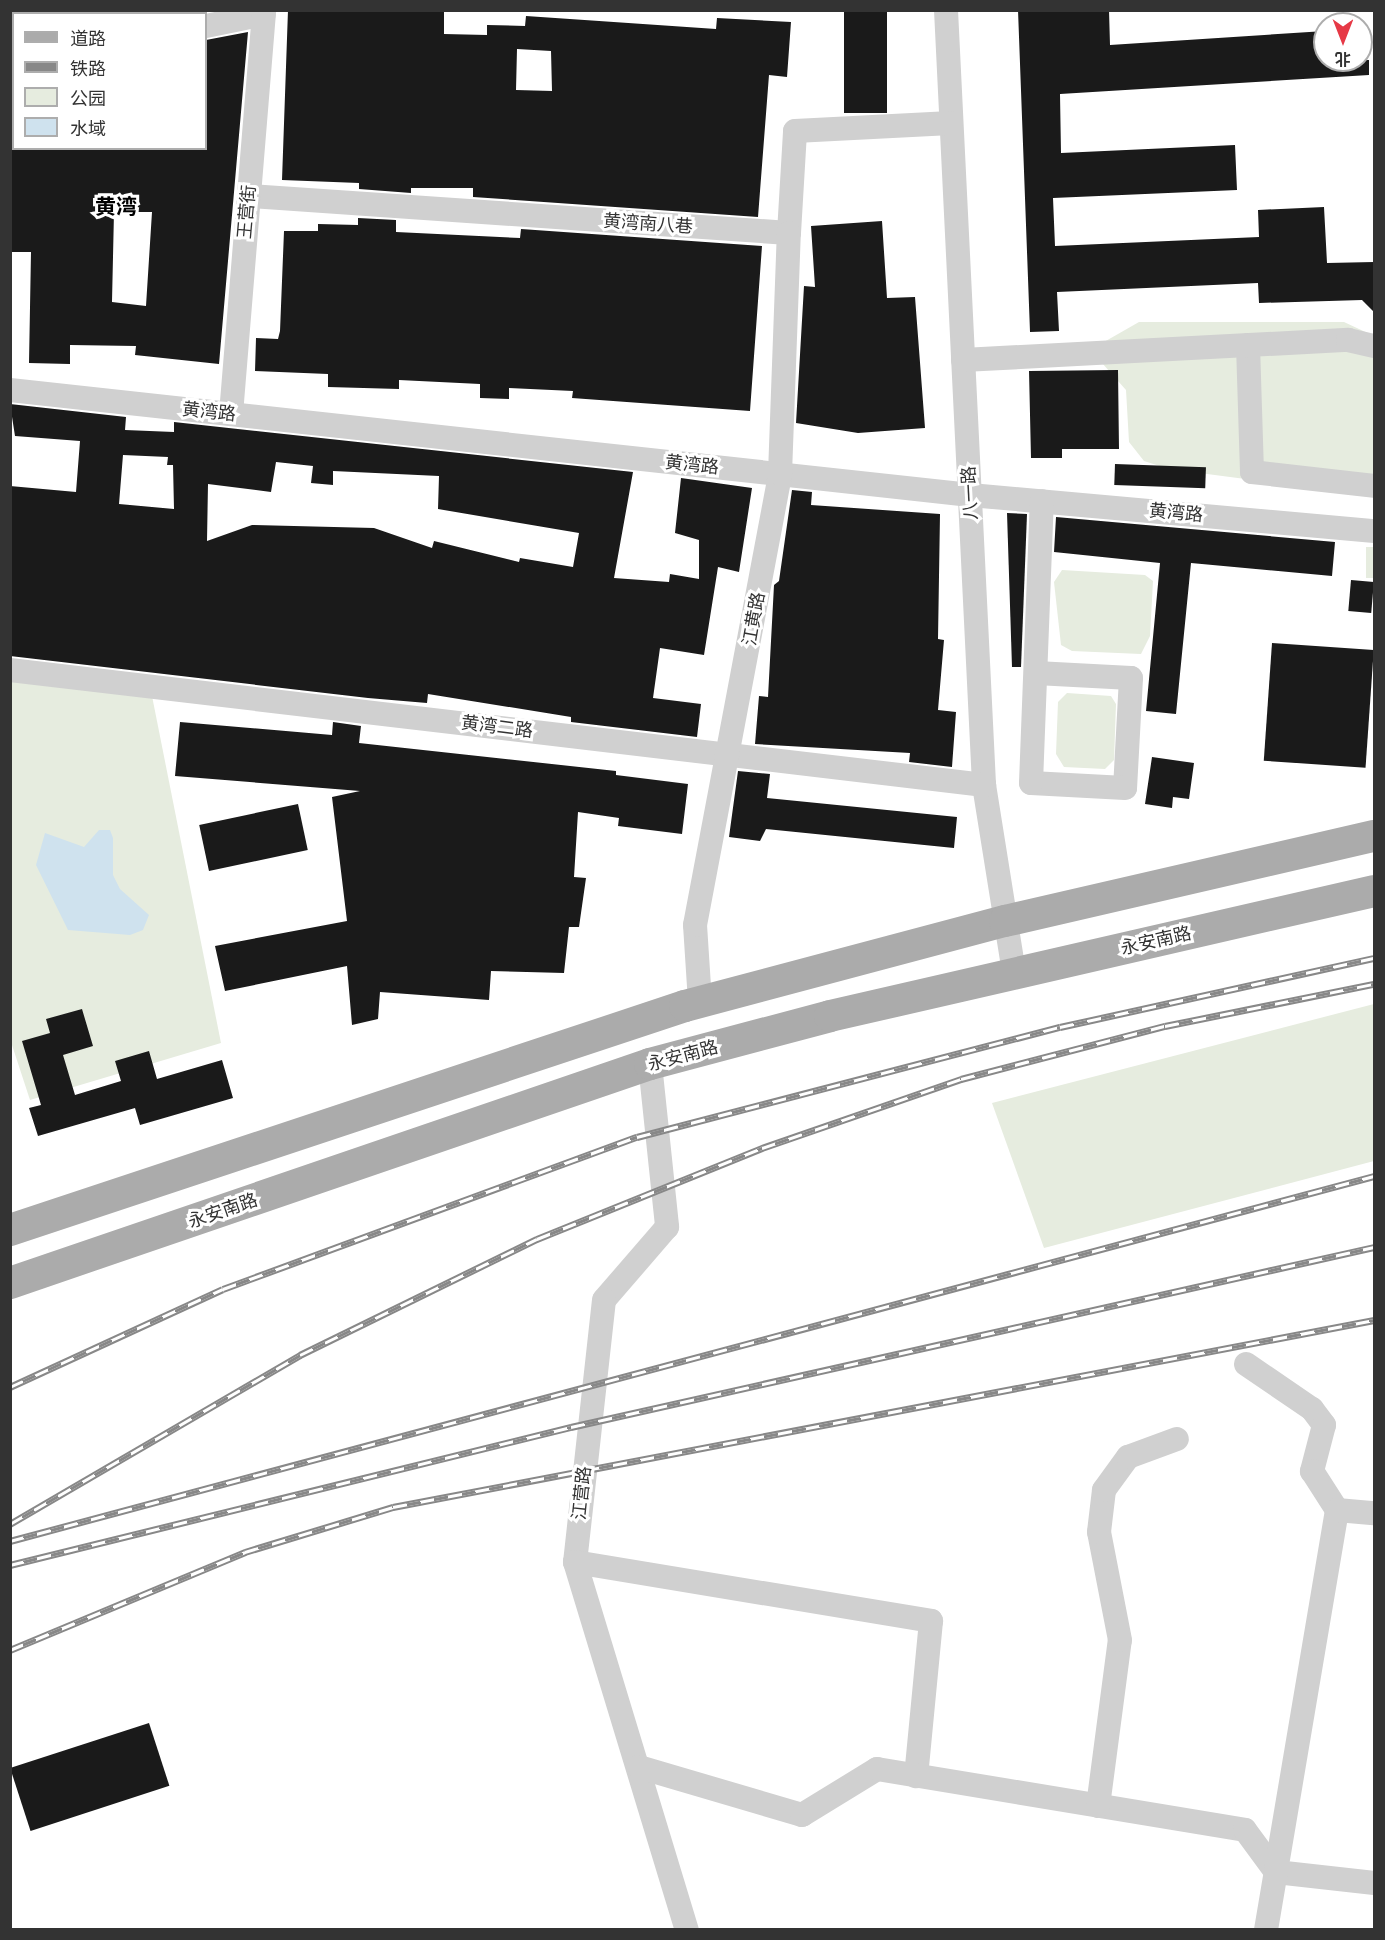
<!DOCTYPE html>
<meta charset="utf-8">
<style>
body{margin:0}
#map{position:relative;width:1385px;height:1940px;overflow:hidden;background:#fff;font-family:Karla,"Noto Sans SC",sans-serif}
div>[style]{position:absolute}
.green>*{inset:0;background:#e6ecdf;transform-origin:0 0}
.water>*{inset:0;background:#cfe2ee}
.building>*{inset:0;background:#1a1a1a;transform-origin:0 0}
.minor>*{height:24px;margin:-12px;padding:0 12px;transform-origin:12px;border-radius:12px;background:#d0d0d0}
.major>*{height:32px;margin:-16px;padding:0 16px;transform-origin:16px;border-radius:16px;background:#ababab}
.rail>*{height:7px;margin-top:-3.5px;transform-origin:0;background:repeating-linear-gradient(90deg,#fff 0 14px,#888 0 28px);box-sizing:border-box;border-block:2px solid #888}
span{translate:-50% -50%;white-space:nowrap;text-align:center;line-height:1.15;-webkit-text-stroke:6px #fff;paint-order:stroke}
.street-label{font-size:18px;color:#333}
.quarter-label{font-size:21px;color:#000;font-weight:700}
.frame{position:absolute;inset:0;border:12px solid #333;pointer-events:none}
.legend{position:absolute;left:12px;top:12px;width:195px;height:138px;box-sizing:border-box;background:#fff;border:2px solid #adadad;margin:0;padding:8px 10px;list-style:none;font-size:18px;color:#333}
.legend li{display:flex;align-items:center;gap:12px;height:30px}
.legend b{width:30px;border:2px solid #adadad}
.north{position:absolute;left:1313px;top:12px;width:60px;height:60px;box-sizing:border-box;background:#fff;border:2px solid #adadad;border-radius:50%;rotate:180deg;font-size:16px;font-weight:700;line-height:24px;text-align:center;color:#333}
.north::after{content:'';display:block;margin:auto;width:21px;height:27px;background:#e63946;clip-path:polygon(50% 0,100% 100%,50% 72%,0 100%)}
</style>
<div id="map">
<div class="green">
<i style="clip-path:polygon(1139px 322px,1344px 322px,1374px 336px,1374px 496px,1169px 469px,1144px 461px,1129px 442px,1126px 390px,1102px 363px,1104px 342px)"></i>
<i style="left:1366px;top:547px;width:8px;height:31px"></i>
<i style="clip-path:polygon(1062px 570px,1145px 575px,1153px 581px,1150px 636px,1141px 654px,1072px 651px,1061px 645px,1054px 582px)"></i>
<i style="clip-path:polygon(11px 680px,152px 696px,221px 1043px,30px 1100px,11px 1042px)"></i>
<i style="clip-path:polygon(1067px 693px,1111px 696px,1116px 704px,1114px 760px,1105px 769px,1064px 767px,1056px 754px,1058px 702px)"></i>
<i style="clip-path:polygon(1374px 1004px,1374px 1161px,1044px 1248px,992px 1103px)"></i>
</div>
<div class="water">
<i style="clip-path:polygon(99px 830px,110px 830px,113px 838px,113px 875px,120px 889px,149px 915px,143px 930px,130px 935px,68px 930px,36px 865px,45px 833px,84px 847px)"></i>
</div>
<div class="building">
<i style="clip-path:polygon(evenodd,288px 10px,444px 10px,444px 34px,487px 35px,487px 25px,525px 26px,526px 16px,716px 29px,717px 18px,791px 22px,787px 77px,769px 75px,758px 217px,473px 197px,473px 188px,411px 188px,411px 193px,359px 189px,359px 183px,282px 180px,288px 10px,517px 49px,551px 51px,552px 91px,516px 90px,517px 49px)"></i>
<i style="left:844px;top:10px;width:43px;height:103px"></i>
<i style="clip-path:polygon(1018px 10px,1109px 10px,1110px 45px,1325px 31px,1325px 60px,1369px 60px,1369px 75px,1060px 94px,1061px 153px,1235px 145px,1237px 190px,1053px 198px,1055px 246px,1259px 237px,1258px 210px,1324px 207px,1327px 263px,1374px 262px,1374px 312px,1362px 300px,1259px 303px,1258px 283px,1057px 292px,1059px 331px,1030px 332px)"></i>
<i style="clip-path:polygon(evenodd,248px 32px,219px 364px,135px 355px,136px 346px,70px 345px,70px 364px,29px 363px,31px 252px,12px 252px,10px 148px,206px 148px,206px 40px,248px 32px,114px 212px,152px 212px,146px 306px,112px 302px,114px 212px)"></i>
<i style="clip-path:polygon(358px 218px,396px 220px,396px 232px,520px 238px,521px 229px,762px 246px,750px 411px,572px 398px,573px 391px,509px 388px,509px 399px,480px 398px,480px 384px,399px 380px,399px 389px,328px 387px,328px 374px,255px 371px,256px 338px,278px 339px,280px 331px,284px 231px,318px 231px,318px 224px,358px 225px)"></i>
<i style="clip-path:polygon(882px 221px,887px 298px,915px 297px,925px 428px,858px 433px,796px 423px,804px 286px,815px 287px,811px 226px)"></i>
<i style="clip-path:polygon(1118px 370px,1119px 449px,1062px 449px,1062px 458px,1031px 458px,1029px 371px)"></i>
<i style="clip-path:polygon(evenodd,10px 404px,126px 417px,125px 430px,174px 432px,174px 422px,633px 472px,614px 578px,669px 582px,670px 574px,699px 579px,699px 540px,675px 533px,681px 478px,752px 488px,739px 572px,718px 567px,704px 655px,660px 648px,653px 698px,701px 704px,697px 737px,571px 722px,571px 717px,428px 694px,427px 703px,368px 698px,10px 656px,10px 486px,76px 492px,80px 441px,15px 436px,10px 404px,123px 455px,168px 457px,167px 465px,173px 465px,174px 509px,119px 504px,123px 455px,10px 404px,276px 462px,313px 466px,311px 483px,333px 485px,333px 471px,439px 476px,438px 509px,579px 533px,573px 567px,520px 558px,519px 562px,434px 541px,432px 548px,374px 528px,252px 525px,207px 541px,208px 484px,271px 492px,276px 462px)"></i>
<i style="left:1115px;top:464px;width:91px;height:21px;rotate:2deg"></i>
<i style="clip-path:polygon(792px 490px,812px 492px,811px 505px,940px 514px,938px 639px,944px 640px,938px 710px,956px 712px,952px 767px,909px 762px,910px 753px,755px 744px,759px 696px,768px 697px,774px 585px,779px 581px)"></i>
<i style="clip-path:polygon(1007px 513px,1027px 514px,1021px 667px,1012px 667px)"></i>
<i style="clip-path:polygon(1056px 517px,1335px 542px,1332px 576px,1191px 563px,1176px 714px,1146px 711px,1160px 563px,1054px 552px)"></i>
<i style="left:1351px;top:580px;width:23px;height:31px;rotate:5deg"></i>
<i style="left:1272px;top:643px;width:102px;height:118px;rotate:4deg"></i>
<i style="clip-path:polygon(180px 722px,332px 735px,333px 722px,361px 726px,359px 743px,616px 771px,616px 775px,688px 784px,682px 834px,618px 826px,619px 818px,578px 812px,574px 877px,586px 878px,579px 927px,569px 927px,564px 973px,491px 971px,489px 1000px,380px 992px,378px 1019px,352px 1025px,347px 966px,225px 991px,215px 946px,347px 921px,332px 797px,360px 791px,175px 776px)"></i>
<i style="clip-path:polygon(1152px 757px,1194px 763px,1189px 799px,1173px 797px,1172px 808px,1145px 804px)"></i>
<i style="clip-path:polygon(738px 771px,770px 774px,767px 798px,957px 817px,954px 848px,766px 829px,760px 841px,729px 837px)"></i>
<i style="left:298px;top:804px;width:47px;height:101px;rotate:78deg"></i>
<i style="clip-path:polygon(82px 1009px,93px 1046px,63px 1055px,75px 1095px,121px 1081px,115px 1061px,149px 1051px,157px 1079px,222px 1060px,233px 1098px,140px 1125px,135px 1108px,38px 1136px,29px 1108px,41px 1105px,22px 1041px,50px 1033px,46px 1019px)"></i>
<i style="left:149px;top:1723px;width:66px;height:146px;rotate:72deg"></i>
</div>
<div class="minor">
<i style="left:946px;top:10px;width:776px;rotate:87.19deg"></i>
<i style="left:984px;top:785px;width:190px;rotate:80.9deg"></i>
<i style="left:206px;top:26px;width:59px;rotate:-11.7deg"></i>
<i style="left:10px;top:49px;width:4px"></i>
<i style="left:249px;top:196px;width:541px;rotate:3.92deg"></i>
<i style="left:789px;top:233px;width:102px;rotate:-86.6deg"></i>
<i style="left:795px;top:131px;width:156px;rotate:-2.9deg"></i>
<i style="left:1248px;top:345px;width:127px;rotate:88.2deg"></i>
<i style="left:1252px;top:472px;width:123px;rotate:6.5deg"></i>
<i style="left:963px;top:360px;width:386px;rotate:-3deg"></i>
<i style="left:1348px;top:340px;width:27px;rotate:13deg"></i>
<i style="left:10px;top:390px;width:966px;rotate:6.24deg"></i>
<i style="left:970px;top:495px;width:406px;rotate:5.1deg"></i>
<i style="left:231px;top:414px;width:405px;rotate:-85.3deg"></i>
<i style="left:10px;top:670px;width:981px;rotate:6.73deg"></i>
<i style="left:1036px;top:673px;width:95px;rotate:3deg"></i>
<i style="left:1131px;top:678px;width:110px;rotate:93.1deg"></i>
<i style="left:1125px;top:788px;width:94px;rotate:-177deg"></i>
<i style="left:1031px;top:783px;width:282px;rotate:-87.8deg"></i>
<i style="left:700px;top:1002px;width:77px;rotate:-93.7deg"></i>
<i style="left:695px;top:925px;width:459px;rotate:-79.3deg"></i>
<i style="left:780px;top:474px;width:241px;rotate:-87.9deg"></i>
<i style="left:650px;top:1064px;width:164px;rotate:84deg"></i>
<i style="left:667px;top:1227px;width:96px;rotate:130.8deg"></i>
<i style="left:604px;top:1300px;width:264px;rotate:96.3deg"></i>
<i style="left:575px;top:1562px;width:385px;rotate:73.1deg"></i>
<i style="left:1246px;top:1364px;width:80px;rotate:34.3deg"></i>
<i style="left:1312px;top:1409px;width:20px;rotate:53deg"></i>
<i style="left:1324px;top:1425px;width:48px;rotate:104.6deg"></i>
<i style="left:1312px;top:1471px;width:46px;rotate:57.3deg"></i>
<i style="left:575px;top:1562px;width:361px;rotate:9.4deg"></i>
<i style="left:931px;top:1621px;width:156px;rotate:95.5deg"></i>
<i style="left:639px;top:1767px;width:170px;rotate:16.4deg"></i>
<i style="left:802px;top:1815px;width:88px;rotate:-31.5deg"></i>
<i style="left:877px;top:1769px;width:373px;rotate:9.4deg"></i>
<i style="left:1245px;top:1830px;width:52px;rotate:53.6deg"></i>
<i style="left:1276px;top:1872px;width:99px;rotate:6.4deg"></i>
<i style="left:1098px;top:1806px;width:167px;rotate:-82.5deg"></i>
<i style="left:1120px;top:1640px;width:110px;rotate:-101deg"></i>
<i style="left:1099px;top:1532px;width:42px;rotate:-83.2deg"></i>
<i style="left:1104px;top:1490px;width:41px;rotate:-54deg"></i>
<i style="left:1128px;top:1457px;width:52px;rotate:-20.2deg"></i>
<i style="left:1266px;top:1930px;width:426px;rotate:-80.4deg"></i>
<i style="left:1337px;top:1510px;width:37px;rotate:5deg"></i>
</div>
<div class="major">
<i style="left:10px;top:1230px;width:711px;rotate:-18.36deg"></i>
<i style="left:685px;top:1006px;width:331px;rotate:-14.9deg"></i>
<i style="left:1005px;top:921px;width:379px;rotate:-13deg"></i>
<i style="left:10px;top:1283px;width:676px;rotate:-18.89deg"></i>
<i style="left:650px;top:1064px;width:186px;rotate:-14.9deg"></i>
<i style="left:830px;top:1016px;width:558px;rotate:-12.94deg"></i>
</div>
<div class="rail">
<i style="left:10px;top:1387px;width:234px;rotate:-24.7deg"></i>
<i style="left:223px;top:1289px;width:441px;rotate:-20.2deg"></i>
<i style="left:637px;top:1137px;width:437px;rotate:-14.6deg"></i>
<i style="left:1060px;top:1027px;width:321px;rotate:-12.4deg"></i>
<i style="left:10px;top:1524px;width:336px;rotate:-30.2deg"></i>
<i style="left:300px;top:1355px;width:264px;rotate:-26.1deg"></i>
<i style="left:537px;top:1239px;width:243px;rotate:-22deg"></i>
<i style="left:762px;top:1148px;width:211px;rotate:-19.1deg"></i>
<i style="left:961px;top:1079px;width:211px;rotate:-14.6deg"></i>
<i style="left:1165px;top:1026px;width:213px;rotate:-11.4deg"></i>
<i style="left:10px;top:1541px;width:1412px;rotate:-14.98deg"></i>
<i style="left:10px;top:1565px;width:578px;rotate:-13.82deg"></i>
<i style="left:571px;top:1427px;width:823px;rotate:-12.63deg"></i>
<i style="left:10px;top:1650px;width:255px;rotate:-22.6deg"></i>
<i style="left:245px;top:1552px;width:155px;rotate:-16.9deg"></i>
<i style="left:393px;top:1507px;width:999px;rotate:-10.79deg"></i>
</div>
<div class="street-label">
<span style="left:247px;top:212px;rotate:-85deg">王营街</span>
<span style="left:648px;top:224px;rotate:4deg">黄湾南八巷</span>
<span style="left:209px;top:412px;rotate:6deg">黄湾路</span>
<span style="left:692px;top:465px;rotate:6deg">黄湾路</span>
<span style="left:970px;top:493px;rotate:-93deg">八一路</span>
<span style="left:1176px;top:513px;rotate:5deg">黄湾路</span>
<span style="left:754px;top:619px;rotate:-80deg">江黄路</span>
<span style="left:497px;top:727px;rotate:7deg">黄湾二路</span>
<span style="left:1156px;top:941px;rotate:-13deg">永安南路</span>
<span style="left:683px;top:1056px;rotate:-15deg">永安南路</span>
<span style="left:223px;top:1211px;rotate:-19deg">永安南路</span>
<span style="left:582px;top:1493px;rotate:-84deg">江营路</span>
</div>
<div class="quarter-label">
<span style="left:116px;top:207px">黄湾</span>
</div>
<div class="frame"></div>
<ul class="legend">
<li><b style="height:8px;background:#ababab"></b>道路</li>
<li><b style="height:8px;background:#888"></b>铁路</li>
<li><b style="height:16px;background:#e6ecdf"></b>公园</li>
<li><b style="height:16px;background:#cfe2ee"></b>水域</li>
</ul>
<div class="north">北</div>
</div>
